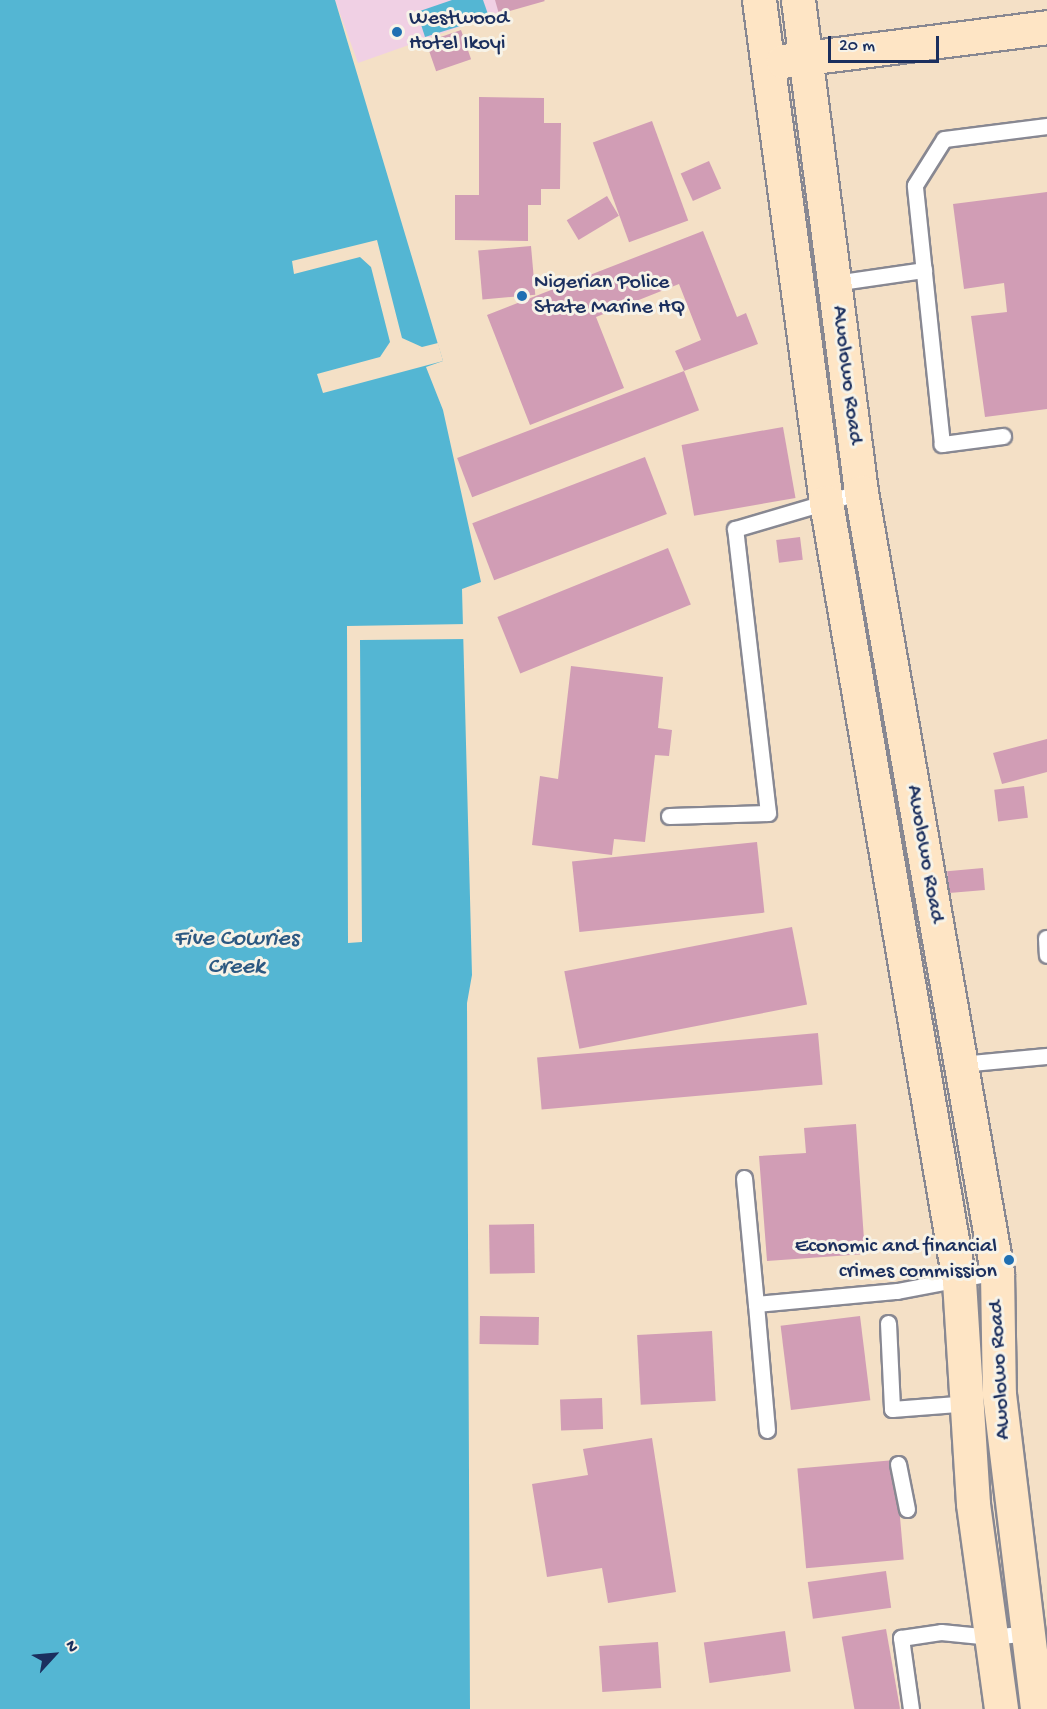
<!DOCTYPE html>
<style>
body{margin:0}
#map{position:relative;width:1047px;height:1709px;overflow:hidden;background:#f4e0c6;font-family:"Gochi Hand",sans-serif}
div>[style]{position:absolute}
.built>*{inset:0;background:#f0d0e4}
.water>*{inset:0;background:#54b6d3}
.pier>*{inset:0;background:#f4e0c6}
.building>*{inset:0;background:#d19db5;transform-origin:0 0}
.roads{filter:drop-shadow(2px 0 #888892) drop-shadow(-2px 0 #888892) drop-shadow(0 2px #888892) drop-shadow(0 -2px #888892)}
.lane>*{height:15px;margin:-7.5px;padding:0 7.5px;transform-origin:7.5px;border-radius:7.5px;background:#fff}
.secondary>*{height:33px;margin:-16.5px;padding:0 16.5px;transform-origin:16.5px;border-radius:16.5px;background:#fee5c5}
.dots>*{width:16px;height:16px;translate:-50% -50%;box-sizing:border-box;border:3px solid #f7f3e8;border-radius:50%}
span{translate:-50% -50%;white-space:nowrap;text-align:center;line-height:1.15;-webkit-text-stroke:6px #f7f3e8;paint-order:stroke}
.poi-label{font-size:22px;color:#1b2f5e}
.left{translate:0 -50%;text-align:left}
.right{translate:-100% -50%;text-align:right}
.street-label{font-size:22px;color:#1b2f5e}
.water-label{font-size:24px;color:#2c5881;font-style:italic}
.north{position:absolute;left:24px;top:1625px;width:60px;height:60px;-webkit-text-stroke:4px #f7f3e8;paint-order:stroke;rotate:64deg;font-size:16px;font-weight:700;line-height:24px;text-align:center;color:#1b2f5e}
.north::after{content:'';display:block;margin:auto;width:21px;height:27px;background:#1b2f5e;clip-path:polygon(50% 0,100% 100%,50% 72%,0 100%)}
.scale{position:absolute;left:828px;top:36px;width:111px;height:27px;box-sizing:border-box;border:3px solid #1b2f5e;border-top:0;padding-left:8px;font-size:18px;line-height:21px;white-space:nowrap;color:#1b2f5e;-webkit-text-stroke:4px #f7f3e8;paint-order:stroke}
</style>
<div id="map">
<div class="built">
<i style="clip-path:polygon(335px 0,536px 0,358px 63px)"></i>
</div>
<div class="water">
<i style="clip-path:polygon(0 0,335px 0,443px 361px,426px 367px,443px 410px,481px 582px,462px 589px,472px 975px,467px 1003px,470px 1709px,0 1709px)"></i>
<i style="clip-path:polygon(452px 0,483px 0,489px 17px,425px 37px,417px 12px)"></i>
</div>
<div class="pier">
<i style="clip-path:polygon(377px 240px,402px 338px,422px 347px,438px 343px,443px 361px,323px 393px,317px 374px,380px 357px,390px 342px,371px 267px,360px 257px,294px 274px,292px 261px)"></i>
<i style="clip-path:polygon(467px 624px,468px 639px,360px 640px,362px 942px,348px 943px,347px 626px)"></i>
</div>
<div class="building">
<i style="clip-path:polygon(495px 0,544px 0,545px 1px,499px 14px)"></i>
<i style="left:461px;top:30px;width:31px;height:37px;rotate:71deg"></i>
<i style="clip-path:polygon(479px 97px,544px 98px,544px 123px,561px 123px,560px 189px,541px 189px,541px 205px,528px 205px,528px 241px,455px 240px,455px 195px,479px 195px)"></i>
<i style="left:652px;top:121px;width:106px;height:63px;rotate:70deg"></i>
<i style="left:709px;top:161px;width:30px;height:31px;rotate:66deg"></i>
<i style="clip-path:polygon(1047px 192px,1047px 409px,985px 417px,971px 316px,1007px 312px,1004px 283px,964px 289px,953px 204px)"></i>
<i style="left:607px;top:196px;width:23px;height:47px;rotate:59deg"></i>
<i style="clip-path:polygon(703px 231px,737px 317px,746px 313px,758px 344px,684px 371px,675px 351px,701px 340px,679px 284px,596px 317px,624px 388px,530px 425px,487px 315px)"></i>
<i style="left:531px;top:246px;width:49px;height:53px;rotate:85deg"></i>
<i style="left:684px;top:371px;width:42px;height:243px;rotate:69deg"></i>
<i style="left:783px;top:427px;width:72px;height:103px;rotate:80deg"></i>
<i style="left:645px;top:457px;width:61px;height:185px;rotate:69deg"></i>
<i style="left:800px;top:537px;width:23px;height:24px;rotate:83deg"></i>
<i style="left:668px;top:548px;width:61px;height:184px;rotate:68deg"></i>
<i style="clip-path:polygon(571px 666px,663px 677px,658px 728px,672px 730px,669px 756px,655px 755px,645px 842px,614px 839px,612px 855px,532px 845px,540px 776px,558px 779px)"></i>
<i style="clip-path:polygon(1047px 739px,1047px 772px,1002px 784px,993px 753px)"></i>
<i style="left:1024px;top:786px;width:32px;height:30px;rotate:83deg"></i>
<i style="left:757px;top:842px;width:71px;height:186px;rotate:84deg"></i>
<i style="left:983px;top:868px;width:22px;height:36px;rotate:85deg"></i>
<i style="left:792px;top:927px;width:79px;height:232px;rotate:79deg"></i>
<i style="left:818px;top:1033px;width:52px;height:282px;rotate:85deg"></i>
<i style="clip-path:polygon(856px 1124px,865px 1254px,767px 1261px,759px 1156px,806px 1153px,804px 1128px)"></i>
<i style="left:534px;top:1224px;width:49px;height:45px;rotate:89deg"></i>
<i style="left:480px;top:1316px;width:59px;height:28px;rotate:1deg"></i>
<i style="left:860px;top:1316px;width:85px;height:80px;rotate:83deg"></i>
<i style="left:712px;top:1331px;width:70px;height:75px;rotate:87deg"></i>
<i style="left:602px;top:1398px;width:31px;height:42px;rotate:88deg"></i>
<i style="clip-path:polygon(652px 1438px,676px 1592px,608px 1603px,602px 1568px,547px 1577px,532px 1484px,588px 1475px,583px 1449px)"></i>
<i style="left:895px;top:1460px;width:100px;height:98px;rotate:85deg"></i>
<i style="left:886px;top:1571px;width:37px;height:79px;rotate:82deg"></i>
<i style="left:886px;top:1629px;width:81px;height:45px;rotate:80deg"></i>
<i style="left:785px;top:1631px;width:41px;height:82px;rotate:82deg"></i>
<i style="left:658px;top:1642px;width:46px;height:59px;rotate:86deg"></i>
</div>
<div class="roads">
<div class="lane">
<i style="left:834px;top:283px;width:91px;rotate:-8.2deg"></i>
<i style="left:1003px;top:436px;width:62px;rotate:172.5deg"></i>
<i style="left:942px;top:444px;width:260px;rotate:-96deg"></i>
<i style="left:915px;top:185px;width:54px;rotate:-57.8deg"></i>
<i style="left:944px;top:139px;width:104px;rotate:-7.2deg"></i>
<i style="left:669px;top:816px;width:99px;rotate:-1.7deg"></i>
<i style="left:768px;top:813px;width:286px;rotate:-96.6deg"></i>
<i style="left:735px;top:529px;width:131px;rotate:-16.4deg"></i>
<i style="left:1046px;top:938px;width:17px;rotate:87deg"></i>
<i style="left:960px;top:1064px;width:87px;rotate:-5.3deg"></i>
<i style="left:744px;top:1178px;width:127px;rotate:84.6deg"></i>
<i style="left:888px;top:1323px;width:86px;rotate:87.3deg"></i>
<i style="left:892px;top:1409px;width:78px;rotate:-4.4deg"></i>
<i style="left:767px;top:1430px;width:126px;rotate:-95deg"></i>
<i style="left:756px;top:1304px;width:142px;rotate:-5.3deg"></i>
<i style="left:897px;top:1291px;width:102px;rotate:-10.8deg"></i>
<i style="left:898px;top:1464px;width:46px;rotate:78.7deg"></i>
<i style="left:911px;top:1709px;width:72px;rotate:-98deg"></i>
<i style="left:901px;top:1638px;width:40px;rotate:-8.5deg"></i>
<i style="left:941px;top:1632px;width:50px;rotate:5.7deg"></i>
<i style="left:991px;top:1637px;width:36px;rotate:-6deg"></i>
</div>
<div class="secondary">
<i style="left:759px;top:0;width:506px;rotate:82.4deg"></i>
<i style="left:826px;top:502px;width:790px;rotate:80.31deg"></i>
<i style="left:959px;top:1281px;width:223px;rotate:86.4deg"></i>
<i style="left:973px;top:1504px;width:207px;rotate:82.2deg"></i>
<i style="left:798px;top:0;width:496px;rotate:82.7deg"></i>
<i style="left:861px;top:492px;width:792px;rotate:80.11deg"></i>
<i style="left:997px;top:1272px;width:122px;rotate:89.1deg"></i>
<i style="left:999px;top:1394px;width:317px;rotate:83.1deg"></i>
<i style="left:783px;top:61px;width:266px;rotate:-7.3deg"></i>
</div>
</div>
<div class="dots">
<i style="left:397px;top:32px;background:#1f6fb2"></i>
<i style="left:522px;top:296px;background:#1f6fb2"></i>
<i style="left:1009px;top:1260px;background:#1f6fb2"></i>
</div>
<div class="poi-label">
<span class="left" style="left:409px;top:32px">Westwood<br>Hotel Ikoyi</span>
<span class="left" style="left:534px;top:296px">Nigerian Police<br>State Marine HQ</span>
<span class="right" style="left:997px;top:1260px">Economic and financial<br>crimes commission</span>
</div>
<div class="street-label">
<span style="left:846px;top:375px;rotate:83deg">Awolowo Road</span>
<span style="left:924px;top:854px;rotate:80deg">Awolowo Road</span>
<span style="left:1001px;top:1370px;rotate:-93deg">Awolowo Road</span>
</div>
<div class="water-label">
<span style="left:236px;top:954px">Five Cowries<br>Creek</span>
</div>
<div class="north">N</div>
<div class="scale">20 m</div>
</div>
